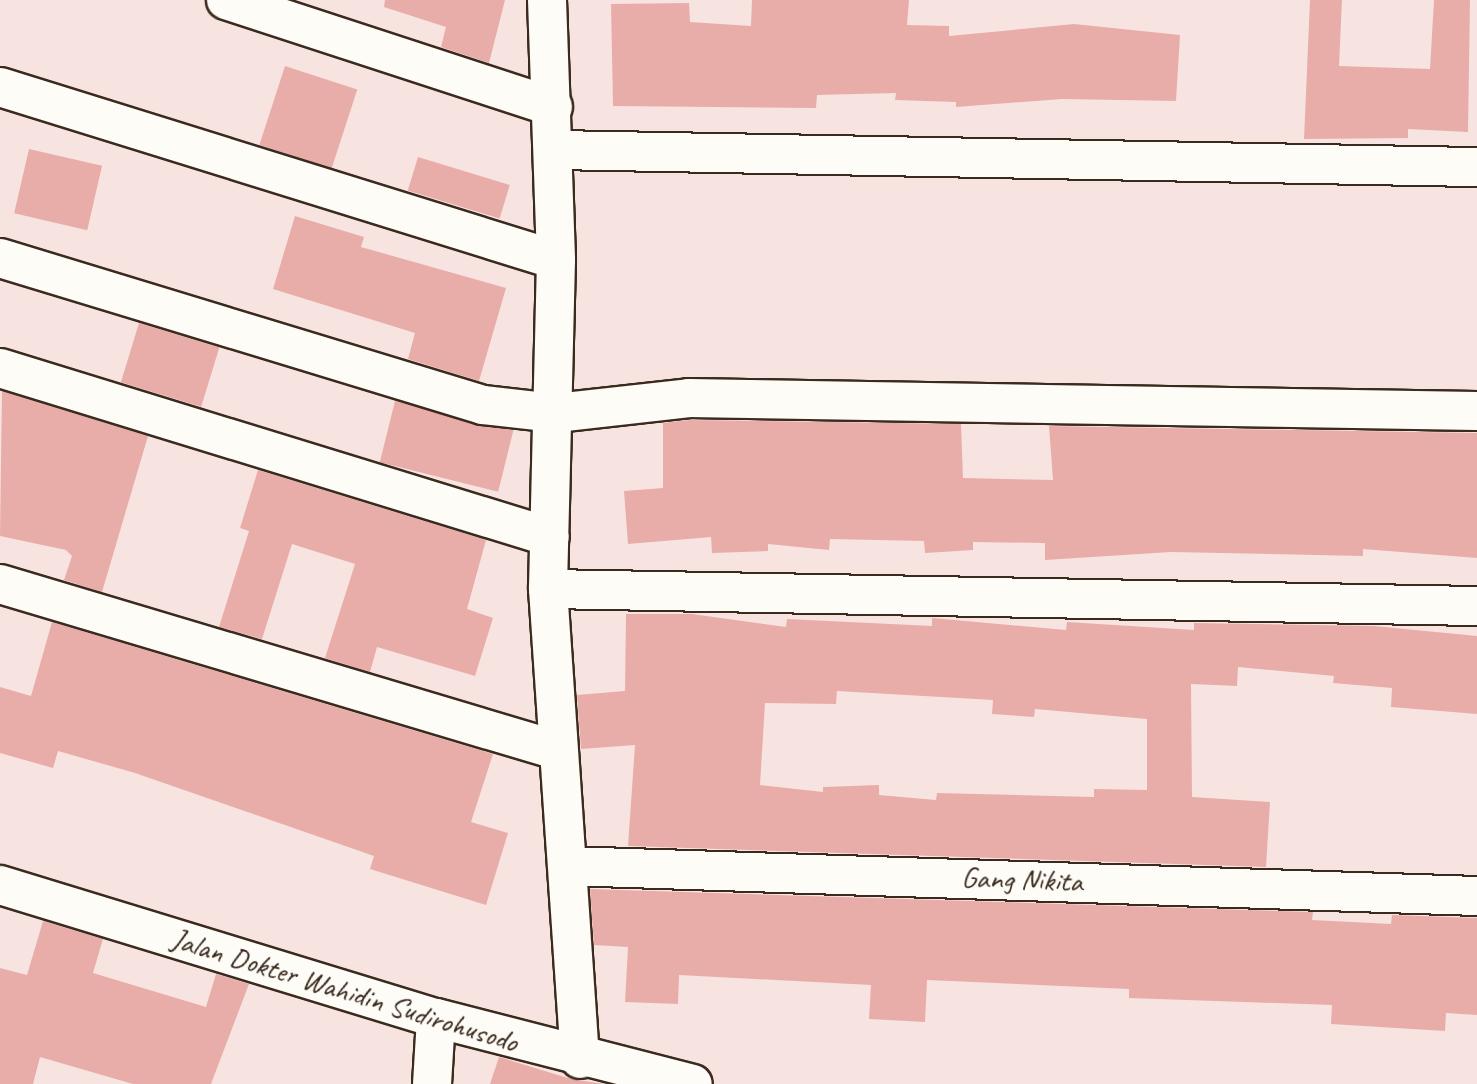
<!DOCTYPE html>
<style>
body{margin:0}
#map{position:relative;width:1477px;height:1084px;overflow:hidden;background:#f7e4e0;font-family:Caveat,sans-serif}
div>[style]{position:absolute}
.building>*{inset:0;background:#e9ada9;transform-origin:0 0}
.roads{filter:drop-shadow(2px 0 #3b2a1e) drop-shadow(-2px 0 #3b2a1e) drop-shadow(0 2px #3b2a1e) drop-shadow(0 -2px #3b2a1e)}
.minor>*{height:38px;margin:-19px;padding:0 19px;transform-origin:19px;border-radius:19px;background:#fdfcf7}
span{translate:-50% -50%;white-space:nowrap;text-align:center;line-height:1.15;-webkit-text-stroke:5px #fdfcf7;paint-order:stroke}
.street-label{font-size:30px;color:#3b2a1e}
</style>
<div id="map">
<div class="building">
<i style="clip-path:polygon(385px 0,505px 0,489px 63px,441px 47px,446px 27px,384px 7px)"></i>
<i style="clip-path:polygon(752px 0,909px 0,907px 25px,949px 26px,949px 36px,1074px 24px,1180px 35px,1176px 101px,1062px 99px,956px 107px,956px 102px,895px 100px,896px 93px,817px 95px,816px 108px,613px 106px,611px 4px,689px 3px,690px 22px,751px 26px)"></i>
<i style="clip-path:polygon(1310px 0,1342px 0,1339px 66px,1430px 69px,1434px 0,1470px 0,1468px 132px,1408px 129px,1408px 138px,1304px 139px)"></i>
<i style="left:285px;top:66px;width:76px;height:83px;rotate:18deg"></i>
<i style="left:29px;top:149px;width:75px;height:66px;rotate:13deg"></i>
<i style="left:418px;top:157px;width:96px;height:35px;rotate:17deg"></i>
<i style="clip-path:polygon(295px 216px,364px 237px,361px 247px,506px 288px,479px 381px,408px 359px,415px 333px,273px 289px)"></i>
<i style="left:139px;top:323px;width:84px;height:62px;rotate:17deg"></i>
<i style="clip-path:polygon(2px 391px,148px 436px,102px 592px,64px 580px,72px 556px,66px 550px,0 536px)"></i>
<i style="left:395px;top:401px;width:122px;height:63px;rotate:14deg"></i>
<i style="clip-path:polygon(690px 420px,961px 424px,963px 478px,1053px 480px,1049px 426px,1477px 433px,1477px 558px,1363px 549px,1363px 556px,1171px 552px,1045px 560px,1045px 543px,973px 542px,973px 550px,925px 553px,924px 541px,830px 539px,829px 550px,768px 544px,768px 551px,712px 553px,711px 537px,628px 544px,624px 491px,663px 488px,663px 423px)"></i>
<i style="clip-path:polygon(258px 470px,486px 540px,467px 609px,493px 618px,475px 676px,377px 647px,370px 672px,325px 658px,355px 564px,292px 544px,262px 639px,219px 627px,249px 531px,240px 528px)"></i>
<i style="clip-path:polygon(evenodd,626px 614px,692px 614px,786px 627px,787px 619px,932px 626px,932px 618px,1066px 630px,1067px 622px,1194px 630px,1194px 623px,1374px 626px,1477px 636px,1477px 714px,1391px 707px,1392px 688px,1333px 683px,1334px 676px,1238px 667px,1237px 686px,1191px 684px,1192px 797px,1270px 802px,1266px 867px,628px 846px,635px 745px,581px 749px,577px 695px,625px 691px,626px 614px,837px 691px,993px 700px,992px 714px,1034px 717px,1035px 709px,1147px 719px,1147px 790px,1094px 789px,1094px 797px,937px 793px,936px 800px,879px 795px,879px 785px,823px 787px,823px 792px,760px 785px,765px 703px,836px 704px,837px 691px)"></i>
<i style="clip-path:polygon(52px 622px,493px 754px,471px 822px,508px 833px,486px 905px,370px 869px,374px 856px,135px 773px,58px 751px,53px 768px,0 753px,0 687px,31px 696px)"></i>
<i style="clip-path:polygon(590px 889px,1313px 912px,1312px 920px,1391px 924px,1392px 915px,1477px 918px,1477px 1015px,1446px 1013px,1445px 1031px,1331px 1024px,1332px 1005px,1129px 998px,1129px 989px,927px 980px,925px 1022px,869px 1019px,871px 985px,679px 975px,678px 1004px,625px 1002px,628px 947px,594px 945px)"></i>
<i style="clip-path:polygon(43px 921px,103px 939px,93px 973px,206px 1007px,216px 974px,249px 984px,211px 1084px,133px 1084px,40px 1057px,33px 1084px,0 1084px,0 968px,27px 975px)"></i>
<i style="clip-path:polygon(499px 1057px,571px 1079px,605px 1084px,490px 1084px)"></i>
</div>
<div class="roads">
<div class="minor">
<i style="left:226px;top:0;width:344px;rotate:18.1deg"></i>
<i style="left:547px;top:0;width:260px;rotate:88deg"></i>
<i style="left:556px;top:260px;width:329px;rotate:91.4deg"></i>
<i style="left:548px;top:589px;width:471px;rotate:86.1deg"></i>
<i style="left:0;top:87px;width:582px;rotate:17.28deg"></i>
<i style="left:555px;top:150px;width:922px;rotate:1.06deg"></i>
<i style="left:0;top:258px;width:505px;rotate:16.93deg"></i>
<i style="left:483px;top:405px;width:73px;rotate:6.3deg"></i>
<i style="left:556px;top:413px;width:134px;rotate:-6.4deg"></i>
<i style="left:689px;top:398px;width:788px;rotate:0.95deg"></i>
<i style="left:0;top:368px;width:575px;rotate:17.08deg"></i>
<i style="left:0;top:584px;width:580px;rotate:16.62deg"></i>
<i style="left:548px;top:589px;width:929px;rotate:1.05deg"></i>
<i style="left:568px;top:866px;width:909px;rotate:1.89deg"></i>
<i style="left:0;top:885px;width:456px;rotate:17deg"></i>
<i style="left:436px;top:1018px;width:265px;rotate:14.4deg"></i>
<i style="left:432px;top:1084px;width:66px;rotate:-86.5deg"></i>
</div>
</div>
<div class="street-label">
<span style="left:1022px;top:879px;rotate:2deg">Gang Nikita</span>
<span style="left:345px;top:990px;rotate:17deg">Jalan Dokter Wahidin Sudirohusodo</span>
</div>
</div>
